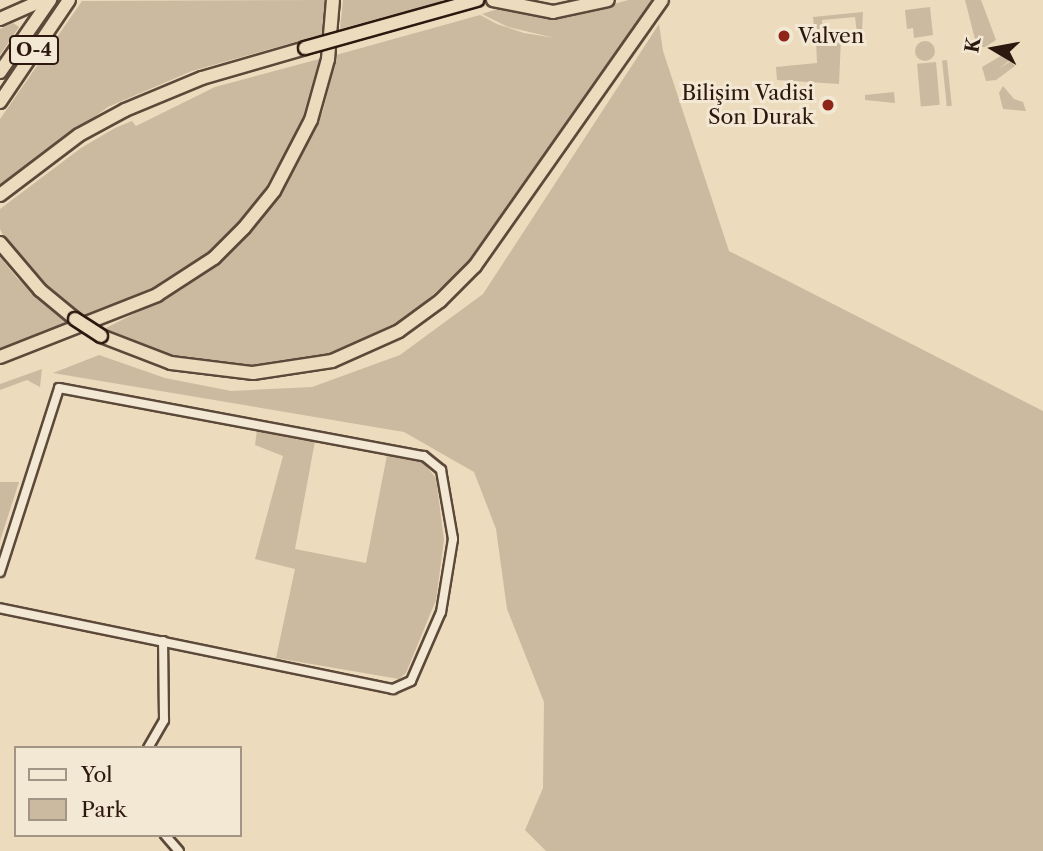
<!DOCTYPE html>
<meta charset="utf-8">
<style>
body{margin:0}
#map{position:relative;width:1043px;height:851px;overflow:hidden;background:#ecdbbc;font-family:"Libre Caslon Text",serif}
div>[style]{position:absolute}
.green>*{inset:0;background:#cbba9f;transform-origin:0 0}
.round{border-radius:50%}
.roads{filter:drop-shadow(2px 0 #5c493a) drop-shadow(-2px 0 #5c493a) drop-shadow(0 2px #5c493a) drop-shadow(0 -2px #5c493a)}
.minor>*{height:8px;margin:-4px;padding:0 4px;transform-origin:4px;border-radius:4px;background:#f3e8d3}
.highway>*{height:12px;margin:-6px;padding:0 6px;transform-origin:6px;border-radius:6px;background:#ecdbbc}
.bridges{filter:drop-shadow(2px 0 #2c180f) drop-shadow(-2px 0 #2c180f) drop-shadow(0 2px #2c180f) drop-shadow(0 -2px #2c180f)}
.highway-bridge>*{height:12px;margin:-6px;padding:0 6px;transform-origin:6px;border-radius:6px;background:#ecdbbc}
.dots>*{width:19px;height:19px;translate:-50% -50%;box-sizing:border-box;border:4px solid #f3e8d3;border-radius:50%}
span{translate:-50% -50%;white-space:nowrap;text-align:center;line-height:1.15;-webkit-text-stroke:6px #f3e8d3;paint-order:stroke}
.shield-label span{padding:2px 5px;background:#f3e8d3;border:2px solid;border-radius:5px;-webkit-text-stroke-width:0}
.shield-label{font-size:19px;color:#2c180f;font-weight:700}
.poi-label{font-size:21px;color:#2c180f}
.left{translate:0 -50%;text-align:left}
.right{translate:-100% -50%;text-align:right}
.legend{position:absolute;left:14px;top:746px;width:228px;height:91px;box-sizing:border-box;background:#f3e8d3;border:2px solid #a39585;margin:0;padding:9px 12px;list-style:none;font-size:21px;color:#2c180f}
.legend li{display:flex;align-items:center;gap:14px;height:35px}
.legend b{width:35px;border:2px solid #a39585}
.north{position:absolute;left:959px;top:14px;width:70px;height:70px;-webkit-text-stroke:5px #f3e8d3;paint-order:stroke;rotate:280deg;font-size:19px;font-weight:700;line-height:28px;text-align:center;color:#2c180f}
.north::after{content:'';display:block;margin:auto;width:24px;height:32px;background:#2c180f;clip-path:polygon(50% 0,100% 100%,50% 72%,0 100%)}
</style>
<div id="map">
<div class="green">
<i style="clip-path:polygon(328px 0,327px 33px,192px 71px,108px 107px,0 186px,0 119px,82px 1px)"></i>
<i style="clip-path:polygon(343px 0,442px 0,443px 1px,340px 29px)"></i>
<i style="clip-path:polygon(628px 0,655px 0,468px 263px,408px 317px,329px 354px,245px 367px,189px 362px,151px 352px,104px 329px,181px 290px,242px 241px,264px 215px,310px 140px,323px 111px,336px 55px,480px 15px,497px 24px,524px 33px,555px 38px,508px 27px,482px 14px,504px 7px,566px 18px)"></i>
<i style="clip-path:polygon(965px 0,981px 0,996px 40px,985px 47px,977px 47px)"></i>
<i style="clip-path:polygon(930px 7px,933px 35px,914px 38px,913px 28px,907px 29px,905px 10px)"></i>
<i style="clip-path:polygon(863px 12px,862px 32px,857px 33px,855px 17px,822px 20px,823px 36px,815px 37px,813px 17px)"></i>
<i style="clip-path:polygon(13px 23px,19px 27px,0 55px,0 29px)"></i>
<i style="clip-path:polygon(659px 24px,663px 51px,729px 251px,1043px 411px,1043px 851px,546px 851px,525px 830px,543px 788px,544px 702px,507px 609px,496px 529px,474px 472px,404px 432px,53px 373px,99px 355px,165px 378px,231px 391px,312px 387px,400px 355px,483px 294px)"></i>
<i style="clip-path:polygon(841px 38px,839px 84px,777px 80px,776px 67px,817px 63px,816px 41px)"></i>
<i class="round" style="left:915px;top:41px;width:20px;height:20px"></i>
<i style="clip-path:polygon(1006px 53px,1010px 60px,998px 69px,1011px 61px,1015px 66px,996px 80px,986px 81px,982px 67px)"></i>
<i style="clip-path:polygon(323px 58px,307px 114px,251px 213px,199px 262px,152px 292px,87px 318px,51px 293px,8px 246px,0 229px,0 209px,81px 148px,115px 128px,132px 121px,136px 126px,215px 87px)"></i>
<i style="left:947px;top:60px;width:46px;height:5px;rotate:84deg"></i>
<i style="left:936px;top:62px;width:43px;height:19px;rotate:85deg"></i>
<i style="clip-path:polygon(1003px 86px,1014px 99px,1023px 102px,1026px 111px,1003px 109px,999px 93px)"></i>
<i style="clip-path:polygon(894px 92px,895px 103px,865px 100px,865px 95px)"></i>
<i style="clip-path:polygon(0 257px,17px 278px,69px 325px,0 349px)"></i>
<i style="clip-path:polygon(42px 369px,40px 387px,27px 380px,0 390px,0 384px)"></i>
<i style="clip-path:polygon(257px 430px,315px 441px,295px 549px,366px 563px,387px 455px,422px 461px,436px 478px,444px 540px,436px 600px,406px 673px,399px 679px,276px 658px,295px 569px,255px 559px,283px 456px,255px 445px)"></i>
<i style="clip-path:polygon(0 482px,19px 482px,0 541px)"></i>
</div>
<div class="roads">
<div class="minor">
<i style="left:0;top:572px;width:193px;rotate:-72.2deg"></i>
<i style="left:59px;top:388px;width:371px;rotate:10.6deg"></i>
<i style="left:424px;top:456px;width:22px;rotate:39deg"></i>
<i style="left:441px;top:470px;width:70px;rotate:80.1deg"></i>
<i style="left:453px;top:539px;width:74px;rotate:99.3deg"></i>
<i style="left:441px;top:612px;width:75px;rotate:113.5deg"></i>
<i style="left:411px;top:681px;width:20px;rotate:156deg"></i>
<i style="left:393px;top:689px;width:401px;rotate:-168.4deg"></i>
<i style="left:148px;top:748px;width:32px;rotate:-60deg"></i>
<i style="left:164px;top:720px;width:79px;rotate:-90.7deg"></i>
<i style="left:165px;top:835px;width:21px;rotate:49deg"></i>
</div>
<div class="highway">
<i style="left:493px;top:0;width:61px;rotate:11.3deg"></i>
<i style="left:553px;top:12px;width:56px;rotate:-12.3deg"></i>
<i style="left:0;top:19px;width:47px;rotate:-23.8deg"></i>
<i style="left:0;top:72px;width:88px;rotate:-55.2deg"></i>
<i style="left:0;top:102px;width:123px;rotate:-55.9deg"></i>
<i style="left:0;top:195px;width:99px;rotate:-37.2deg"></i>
<i style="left:79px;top:135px;width:52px;rotate:-28.5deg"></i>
<i style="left:125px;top:110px;width:83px;rotate:-22.6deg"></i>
<i style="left:202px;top:78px;width:107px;rotate:-16.2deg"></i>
<i style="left:0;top:243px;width:62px;rotate:49.6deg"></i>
<i style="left:40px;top:290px;width:45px;rotate:39.6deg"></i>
<i style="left:101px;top:336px;width:75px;rotate:21.1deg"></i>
<i style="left:171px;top:363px;width:83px;rotate:7deg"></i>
<i style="left:253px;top:373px;width:80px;rotate:-8.6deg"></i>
<i style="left:332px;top:361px;width:73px;rotate:-24.1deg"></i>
<i style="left:399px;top:331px;width:51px;rotate:-36.2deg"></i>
<i style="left:440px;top:301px;width:49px;rotate:-45deg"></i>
<i style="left:475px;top:266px;width:325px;rotate:-54.9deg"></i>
<i style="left:0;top:357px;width:169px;rotate:-21.5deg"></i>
<i style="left:157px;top:295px;width:68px;rotate:-33deg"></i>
<i style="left:214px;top:258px;width:42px;rotate:-45deg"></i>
<i style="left:244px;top:228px;width:48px;rotate:-51deg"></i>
<i style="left:274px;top:191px;width:80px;rotate:-62.5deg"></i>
<i style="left:311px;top:120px;width:63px;rotate:-74.4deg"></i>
<i style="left:328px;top:59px;width:59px;rotate:-85.2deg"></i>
</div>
</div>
<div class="bridges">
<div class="highway-bridge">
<i style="left:305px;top:48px;width:179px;rotate:-15.6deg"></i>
<i style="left:75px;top:319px;width:31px;rotate:33deg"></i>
</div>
</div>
<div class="dots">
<i style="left:784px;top:36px;background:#8f2418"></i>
<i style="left:828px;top:105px;background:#8f2418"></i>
</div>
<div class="shield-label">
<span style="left:34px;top:50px">O-4</span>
</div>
<div class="poi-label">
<span class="left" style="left:798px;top:36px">Valven</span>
<span class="right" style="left:814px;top:105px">Bilişim Vadisi<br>Son Durak</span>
</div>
<ul class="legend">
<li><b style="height:9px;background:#f3e8d3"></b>Yol</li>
<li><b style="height:19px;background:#cbba9f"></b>Park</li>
</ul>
<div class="north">K</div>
</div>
